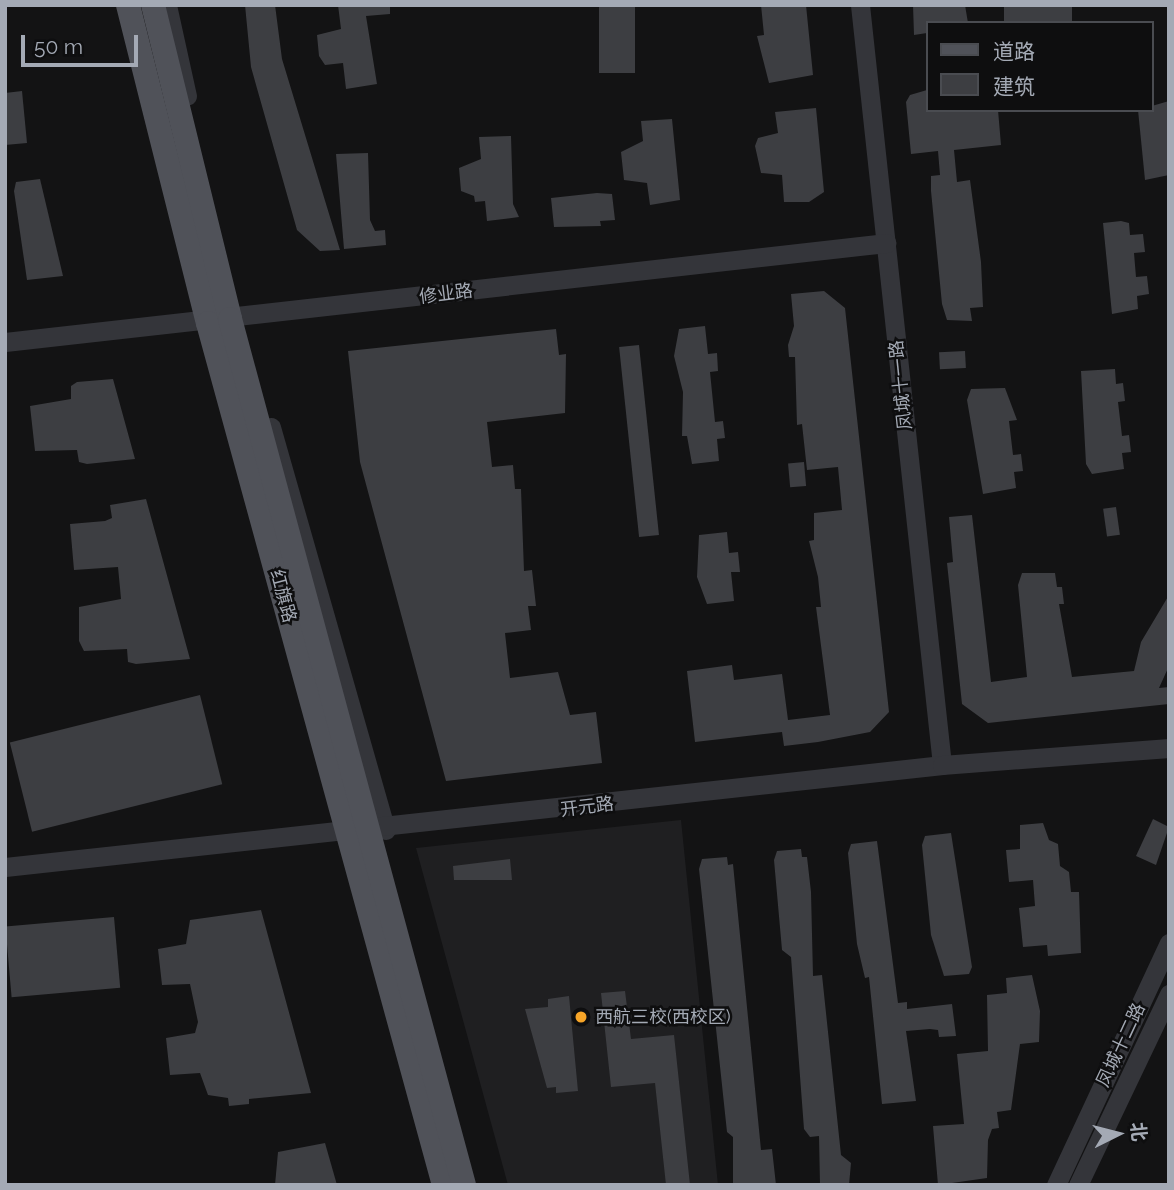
<!DOCTYPE html>
<meta charset="utf-8">
<style>
body{margin:0}
#map{position:relative;width:1174px;height:1190px;overflow:hidden;background:#131314;font-family:Raleway,"Noto Sans SC",sans-serif}
div>[style]{position:absolute}
.built>*{inset:0;background:#1f1f21}
.building>*{inset:0;background:#3d3e42;transform-origin:0 0}
.minor>*{height:19px;margin:-9.5px;padding:0 9.5px;transform-origin:9.5px;border-radius:9.5px;background:#34353a}
.major>*{height:24px;margin:-12px;padding:0 12px;transform-origin:12px;border-radius:12px;background:#505259}
.dots>*{width:19px;height:19px;translate:-50% -50%;box-sizing:border-box;border:4px solid #0e0e0f;border-radius:50%}
span{translate:-50% -50%;white-space:nowrap;text-align:center;line-height:1.15;-webkit-text-stroke:5px #0e0e0f;paint-order:stroke}
.street-label{font-size:18px;color:#a4aab5}
.poi-label{font-size:18px;color:#a4aab5}
.left{translate:0 -50%;text-align:left}
.frame{position:absolute;inset:0;border:7px solid #a4aab5;pointer-events:none}
.legend{position:absolute;left:926px;top:21px;width:228px;height:91px;box-sizing:border-box;background:#0e0e0f;border:2px solid #4a4c51;margin:0;padding:9px 12px;list-style:none;font-size:21px;color:#a4aab5}
.legend li{display:flex;align-items:center;gap:14px;height:35px}
.legend b{width:35px;border:2px solid #4a4c51}
.north{position:absolute;left:1083px;top:1099px;width:70px;height:70px;-webkit-text-stroke:5px #0e0e0f;paint-order:stroke;rotate:84deg;font-size:19px;font-weight:700;line-height:28px;text-align:center;color:#a4aab5}
.north::after{content:'';display:block;margin:auto;width:24px;height:32px;background:#a4aab5;clip-path:polygon(50% 0,100% 100%,50% 72%,0 100%)}
.scale{position:absolute;left:21px;top:35px;width:117px;height:32px;box-sizing:border-box;border:4px solid #a4aab5;border-top:0;padding-left:9px;font-size:21px;line-height:24px;white-space:nowrap;color:#a4aab5;-webkit-text-stroke:5px #0e0e0f;paint-order:stroke}
</style>
<div id="map">
<div class="built">
<i style="clip-path:polygon(681px 820px,718px 1185px,508px 1185px,416px 848px)"></i>
</div>
<div class="building">
<i style="clip-path:polygon(245px 5px,275px 5px,282px 59px,340px 250px,320px 251px,297px 230px,251px 67px)"></i>
<i style="clip-path:polygon(338px 5px,390px 5px,390px 14px,366px 16px,377px 84px,346px 89px,343px 63px,325px 65px,319px 56px,317px 35px,341px 29px)"></i>
<i style="left:599px;top:5px;width:36px;height:68px"></i>
<i style="clip-path:polygon(761px 5px,806px 5px,813px 75px,769px 83px,757px 36px,764px 35px)"></i>
<i style="clip-path:polygon(913px 5px,965px 5px,968px 23px,927px 23px,927px 33px,914px 35px)"></i>
<i style="left:1004px;top:5px;width:68px;height:18px"></i>
<i style="clip-path:polygon(927px 90px,927px 110px,998px 110px,1001px 145px,954px 150px,957px 182px,970px 180px,981px 262px,983px 307px,970px 308px,972px 321px,947px 320px,942px 304px,931px 191px,931px 176px,940px 175px,938px 151px,911px 154px,906px 102px,910px 95px)"></i>
<i style="clip-path:polygon(22px 91px,27px 143px,5px 145px,5px 93px)"></i>
<i style="clip-path:polygon(1169px 101px,1169px 175px,1145px 180px,1138px 110px)"></i>
<i style="clip-path:polygon(816px 108px,824px 192px,809px 202px,784px 202px,782px 175px,761px 173px,755px 146px,758px 138px,778px 133px,775px 112px)"></i>
<i style="clip-path:polygon(672px 119px,680px 200px,650px 205px,647px 183px,624px 180px,621px 152px,643px 141px,641px 121px)"></i>
<i style="clip-path:polygon(511px 136px,513px 204px,519px 217px,487px 221px,485px 201px,475px 202px,474px 196px,461px 191px,459px 168px,481px 159px,479px 137px)"></i>
<i style="clip-path:polygon(368px 153px,370px 220px,375px 231px,385px 230px,386px 245px,344px 249px,336px 154px)"></i>
<i style="clip-path:polygon(40px 179px,63px 276px,27px 280px,14px 191px,16px 182px)"></i>
<i style="clip-path:polygon(597px 193px,612px 194px,615px 220px,600px 221px,601px 226px,554px 227px,551px 198px)"></i>
<i style="clip-path:polygon(1121px 221px,1129px 223px,1130px 235px,1143px 234px,1145px 252px,1134px 253px,1136px 277px,1147px 276px,1149px 294px,1137px 296px,1138px 309px,1112px 314px,1103px 223px)"></i>
<i style="clip-path:polygon(824px 291px,845px 308px,889px 712px,870px 732px,818px 742px,784px 746px,782px 732px,695px 742px,687px 671px,732px 665px,734px 680px,782px 674px,788px 720px,830px 715px,816px 607px,821px 607px,818px 577px,809px 541px,814px 540px,814px 513px,842px 510px,838px 467px,807px 470px,802px 424px,797px 425px,795px 357px,789px 357px,788px 345px,794px 326px,791px 294px)"></i>
<i style="clip-path:polygon(705px 326px,708px 354px,717px 353px,718px 371px,710px 372px,715px 422px,723px 421px,725px 438px,717px 439px,719px 461px,692px 464px,687px 436px,682px 436px,683px 392px,674px 356px,679px 329px)"></i>
<i style="clip-path:polygon(556px 329px,559px 355px,566px 354px,565px 413px,487px 422px,492px 467px,513px 465px,515px 489px,521px 489px,524px 571px,532px 570px,536px 606px,528px 606px,531px 630px,505px 633px,510px 678px,558px 672px,570px 715px,596px 712px,602px 763px,446px 781px,360px 462px,348px 351px)"></i>
<i style="left:639px;top:345px;width:191px;height:20px;rotate:84deg"></i>
<i style="left:965px;top:351px;width:17px;height:26px;rotate:87deg"></i>
<i style="clip-path:polygon(1115px 369px,1116px 384px,1123px 383px,1125px 401px,1118px 402px,1122px 436px,1129px 435px,1131px 452px,1122px 453px,1124px 469px,1092px 474px,1086px 464px,1081px 371px)"></i>
<i style="clip-path:polygon(113px 379px,135px 459px,87px 464px,79px 462px,77px 450px,35px 451px,30px 406px,71px 399px,71px 386px,77px 382px)"></i>
<i style="clip-path:polygon(1005px 388px,1017px 420px,1009px 421px,1013px 455px,1021px 454px,1023px 471px,1014px 472px,1016px 488px,983px 494px,967px 400px,971px 389px)"></i>
<i style="left:804px;top:462px;width:24px;height:16px;rotate:85deg"></i>
<i style="clip-path:polygon(146px 499px,190px 659px,136px 664px,128px 662px,127px 649px,84px 651px,79px 641px,79px 607px,121px 599px,120px 588px,118px 567px,74px 570px,70px 524px,105px 521px,112px 518px,110px 505px)"></i>
<i style="left:1116px;top:507px;width:28px;height:13px;rotate:82deg"></i>
<i style="clip-path:polygon(972px 515px,991px 682px,1027px 677px,1018px 585px,1022px 573px,1055px 573px,1057px 587px,1062px 587px,1064px 604px,1059px 604px,1072px 677px,1134px 671px,1141px 642px,1169px 595px,1169px 666px,1159px 688px,1169px 687px,1169px 704px,988px 723px,962px 704px,947px 563px,953px 562px,949px 517px)"></i>
<i style="clip-path:polygon(727px 532px,729px 553px,738px 552px,740px 572px,731px 572px,734px 601px,707px 604px,697px 577px,699px 535px)"></i>
<i style="left:200px;top:695px;width:92px;height:196px;rotate:76deg"></i>
<i style="clip-path:polygon(1153px 819px,1169px 827px,1156px 865px,1136px 856px)"></i>
<i style="clip-path:polygon(1043px 823px,1049px 840px,1058px 844px,1060px 866px,1069px 872px,1071px 892px,1079px 892px,1081px 953px,1048px 956px,1047px 945px,1023px 947px,1019px 908px,1035px 906px,1033px 880px,1009px 882px,1006px 850px,1020px 849px,1020px 825px)"></i>
<i style="clip-path:polygon(951px 833px,972px 967px,969px 974px,944px 976px,931px 935px,922px 845px,925px 836px)"></i>
<i style="clip-path:polygon(877px 841px,898px 1003px,907px 1002px,907px 1009px,952px 1004px,956px 1036px,939px 1037px,938px 1030px,930px 1029px,906px 1031px,916px 1101px,882px 1104px,869px 977px,865px 978px,857px 944px,848px 853px,851px 844px)"></i>
<i style="clip-path:polygon(801px 849px,802px 857px,807px 857px,811px 892px,813px 976px,822px 975px,841px 1155px,851px 1163px,849px 1185px,820px 1185px,819px 1136px,810px 1137px,804px 1129px,791px 957px,782px 950px,774px 860px,777px 851px)"></i>
<i style="clip-path:polygon(727px 857px,728px 865px,733px 864px,761px 1150px,772px 1149px,776px 1185px,733px 1185px,733px 1137px,727px 1132px,699px 869px,702px 859px)"></i>
<i style="clip-path:polygon(510px 859px,512px 880px,454px 880px,453px 866px)"></i>
<i style="clip-path:polygon(261px 910px,311px 1093px,249px 1099px,249px 1104px,229px 1106px,228px 1098px,208px 1095px,200px 1073px,170px 1075px,166px 1038px,195px 1033px,198px 1022px,190px 984px,162px 985px,158px 949px,186px 944px,190px 920px)"></i>
<i style="left:114px;top:917px;width:71px;height:109px;rotate:85deg"></i>
<i style="clip-path:polygon(1032px 975px,1040px 1011px,1039px 1042px,1020px 1044px,1011px 1110px,997px 1112px,999px 1128px,992px 1129px,988px 1140px,987px 1178px,938px 1185px,933px 1126px,964px 1124px,957px 1054px,988px 1051px,987px 995px,1007px 993px,1006px 978px)"></i>
<i style="clip-path:polygon(625px 991px,631px 1039px,674px 1035px,690px 1185px,666px 1185px,655px 1083px,611px 1087px,601px 993px)"></i>
<i style="clip-path:polygon(569px 996px,578px 1091px,556px 1093px,556px 1087px,547px 1088px,525px 1009px,548px 1007px,548px 999px)"></i>
<i style="clip-path:polygon(325px 1143px,337px 1185px,275px 1185px,278px 1152px)"></i>
</div>
<div class="minor">
<i style="left:167px;top:5px;width:93px;rotate:77.6deg"></i>
<i style="left:860px;top:5px;width:764px;rotate:83.84deg"></i>
<i style="left:5px;top:342px;width:887px;rotate:-6.41deg"></i>
<i style="left:271px;top:427px;width:419px;rotate:74.1deg"></i>
<i style="left:5px;top:867px;width:943px;rotate:-6.21deg"></i>
<i style="left:942px;top:765px;width:228px;rotate:-4.3deg"></i>
<i style="left:1056px;top:1185px;width:267px;rotate:-65deg"></i>
<i style="left:1078px;top:1185px;width:212px;rotate:-64.5deg"></i>
</div>
<div class="major">
<i style="left:128px;top:5px;width:328px;rotate:75.9deg"></i>
<i style="left:208px;top:323px;width:894px;rotate:74.69deg"></i>
<i style="left:153px;top:5px;width:323px;rotate:76.2deg"></i>
<i style="left:230px;top:319px;width:897px;rotate:74.88deg"></i>
</div>
<div class="dots">
<i style="left:581px;top:1017px;background:#f7a528"></i>
</div>
<div class="street-label">
<span style="left:446px;top:294px;rotate:-7deg">修业路</span>
<span style="left:901px;top:385px;rotate:-96deg">凤城十一路</span>
<span style="left:283px;top:596px;rotate:75deg">红旗路</span>
<span style="left:587px;top:807px;rotate:-7deg">开元路</span>
<span style="left:1121px;top:1045px;rotate:-65deg">凤城十二路</span>
</div>
<div class="poi-label">
<span class="left" style="left:595px;top:1017px">西航三校(西校区)</span>
</div>
<div class="frame"></div>
<ul class="legend">
<li><b style="height:9px;background:#505259"></b>道路</li>
<li><b style="height:19px;background:#3d3e42"></b>建筑</li>
</ul>
<div class="north">北</div>
<div class="scale">50 m</div>
</div>
